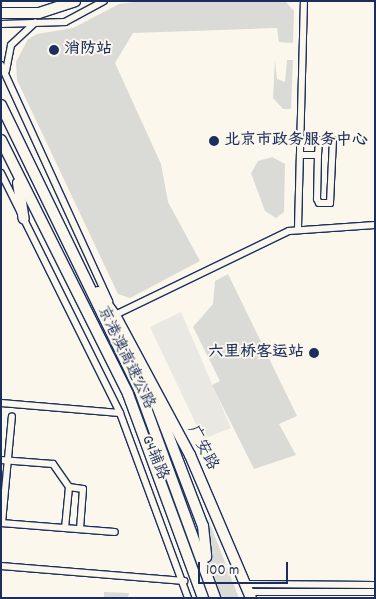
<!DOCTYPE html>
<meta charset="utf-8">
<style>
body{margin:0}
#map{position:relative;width:376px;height:599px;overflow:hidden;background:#fbf7ec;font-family:Dekko,"LXGW WenKai TC",sans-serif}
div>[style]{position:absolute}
.built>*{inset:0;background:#eae8e2}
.green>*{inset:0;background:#dadad7}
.roads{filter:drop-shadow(1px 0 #1b2f5e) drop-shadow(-1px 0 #1b2f5e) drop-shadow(0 1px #1b2f5e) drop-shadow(0 -1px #1b2f5e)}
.minor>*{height:6px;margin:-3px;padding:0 3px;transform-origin:3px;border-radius:3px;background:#fbf7ec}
.highway>*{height:10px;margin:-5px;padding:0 5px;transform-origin:5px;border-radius:5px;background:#fbf7ec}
.dots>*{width:14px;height:14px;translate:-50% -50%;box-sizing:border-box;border:2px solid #fbf7ec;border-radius:50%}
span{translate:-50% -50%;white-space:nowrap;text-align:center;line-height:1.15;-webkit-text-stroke:4px #fbf7ec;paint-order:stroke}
.poi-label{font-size:16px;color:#1b2f5e;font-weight:700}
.left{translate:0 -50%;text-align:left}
.right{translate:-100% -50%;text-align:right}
.street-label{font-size:16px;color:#1b2f5e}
.frame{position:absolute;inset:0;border:2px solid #1b2f5e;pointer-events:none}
.scale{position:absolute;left:198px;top:562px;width:90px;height:22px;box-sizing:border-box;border:2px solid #1b2f5e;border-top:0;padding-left:6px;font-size:15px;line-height:18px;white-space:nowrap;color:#1b2f5e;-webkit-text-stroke:4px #fbf7ec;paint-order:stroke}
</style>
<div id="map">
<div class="built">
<i style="clip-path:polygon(181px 312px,231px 428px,203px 439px,150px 327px)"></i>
</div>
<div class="green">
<i style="clip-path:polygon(141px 1px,285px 1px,294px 11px,293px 43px,279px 42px,277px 28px,133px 33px,115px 63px,161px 164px,168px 202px,200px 261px,130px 298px,118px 294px,17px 80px,16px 62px,28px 39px,37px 34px,73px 28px,119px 4px)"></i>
<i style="clip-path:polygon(275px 60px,277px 79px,285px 82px,287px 60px,293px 60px,291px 109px,283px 109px,273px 98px)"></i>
<i style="clip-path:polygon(272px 157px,285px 164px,284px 212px,276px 218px,265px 211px,251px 173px,258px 161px)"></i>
<i style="clip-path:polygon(228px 274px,297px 416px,279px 424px,296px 455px,254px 469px,212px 385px,220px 381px,193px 327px,213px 304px,215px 281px)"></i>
<i style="clip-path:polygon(208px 519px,239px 598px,221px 598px,210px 561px,204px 522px)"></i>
<i style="clip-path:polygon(104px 592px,129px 593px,128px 598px,104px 598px)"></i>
</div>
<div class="roads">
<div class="minor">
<i style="left:1px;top:24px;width:64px;rotate:-1.8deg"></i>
<i style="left:65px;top:22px;width:44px;rotate:-28.3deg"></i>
<i style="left:1px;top:65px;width:260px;rotate:65.4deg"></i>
<i style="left:6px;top:71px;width:26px;rotate:-79deg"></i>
<i style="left:11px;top:45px;width:33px;rotate:-43deg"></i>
<i style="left:300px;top:155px;width:18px"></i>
<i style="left:318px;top:155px;width:44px;rotate:91.3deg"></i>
<i style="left:317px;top:199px;width:4px;rotate:63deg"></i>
<i style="left:319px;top:203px;width:11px"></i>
<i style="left:330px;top:203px;width:63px;rotate:-87.3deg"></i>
<i style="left:333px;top:140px;width:32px;rotate:180deg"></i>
<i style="left:318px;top:155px;width:15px;rotate:-86deg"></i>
<i style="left:1px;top:173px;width:268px;rotate:63.6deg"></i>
<i style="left:120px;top:413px;width:197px;rotate:69.8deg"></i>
<i style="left:298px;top:228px;width:227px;rotate:-88.5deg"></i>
<i style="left:115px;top:315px;width:193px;rotate:-25.8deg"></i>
<i style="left:289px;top:231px;width:86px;rotate:-4deg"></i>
<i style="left:1px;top:403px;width:119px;rotate:4.8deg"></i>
<i style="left:1px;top:460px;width:52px;rotate:4.4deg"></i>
<i style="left:53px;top:464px;width:28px;rotate:55deg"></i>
<i style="left:1px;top:523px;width:114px;rotate:4.5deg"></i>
<i style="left:2px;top:523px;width:107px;rotate:-84.7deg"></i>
<i style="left:65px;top:528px;width:41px;rotate:-84.4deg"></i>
<i style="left:69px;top:487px;width:14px;rotate:8deg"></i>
<i style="left:83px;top:489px;width:40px;rotate:94.3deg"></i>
<i style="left:1px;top:566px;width:184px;rotate:4.7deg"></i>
<i style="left:245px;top:584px;width:130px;rotate:0.4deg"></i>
<i style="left:249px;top:592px;width:126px"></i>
</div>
<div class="highway">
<i style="left:1px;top:13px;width:38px"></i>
<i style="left:39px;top:13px;width:38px;rotate:-18deg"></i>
<i style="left:1px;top:105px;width:316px;rotate:64.1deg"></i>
<i style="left:139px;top:389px;width:222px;rotate:70deg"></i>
<i style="left:1px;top:140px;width:284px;rotate:63.4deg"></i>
<i style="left:128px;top:394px;width:217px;rotate:69.8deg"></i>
<i style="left:18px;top:183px;width:36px;rotate:81deg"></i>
<i style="left:98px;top:292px;width:31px;rotate:54deg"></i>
<i style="left:116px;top:317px;width:157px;rotate:61.8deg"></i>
<i style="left:190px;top:455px;width:155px;rotate:66.9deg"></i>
<i style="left:154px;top:398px;width:137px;rotate:69.1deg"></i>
<i style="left:203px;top:526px;width:31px;rotate:84deg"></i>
</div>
</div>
<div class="dots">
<i style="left:54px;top:50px;background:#1b2f5e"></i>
<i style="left:214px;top:141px;background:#1b2f5e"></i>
<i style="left:314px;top:353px;background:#1b2f5e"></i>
</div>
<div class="poi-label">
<span class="left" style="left:64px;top:50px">消防站</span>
<span class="left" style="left:224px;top:141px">北京市政务服务中心</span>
<span class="right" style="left:304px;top:353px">六里桥客运站</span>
</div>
<div class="street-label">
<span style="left:125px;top:358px;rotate:64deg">京港澳高速公路</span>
<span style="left:202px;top:448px;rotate:63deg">广安路</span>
<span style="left:154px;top:458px;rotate:68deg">G4辅路</span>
</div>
<div class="frame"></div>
<div class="scale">100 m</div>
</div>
